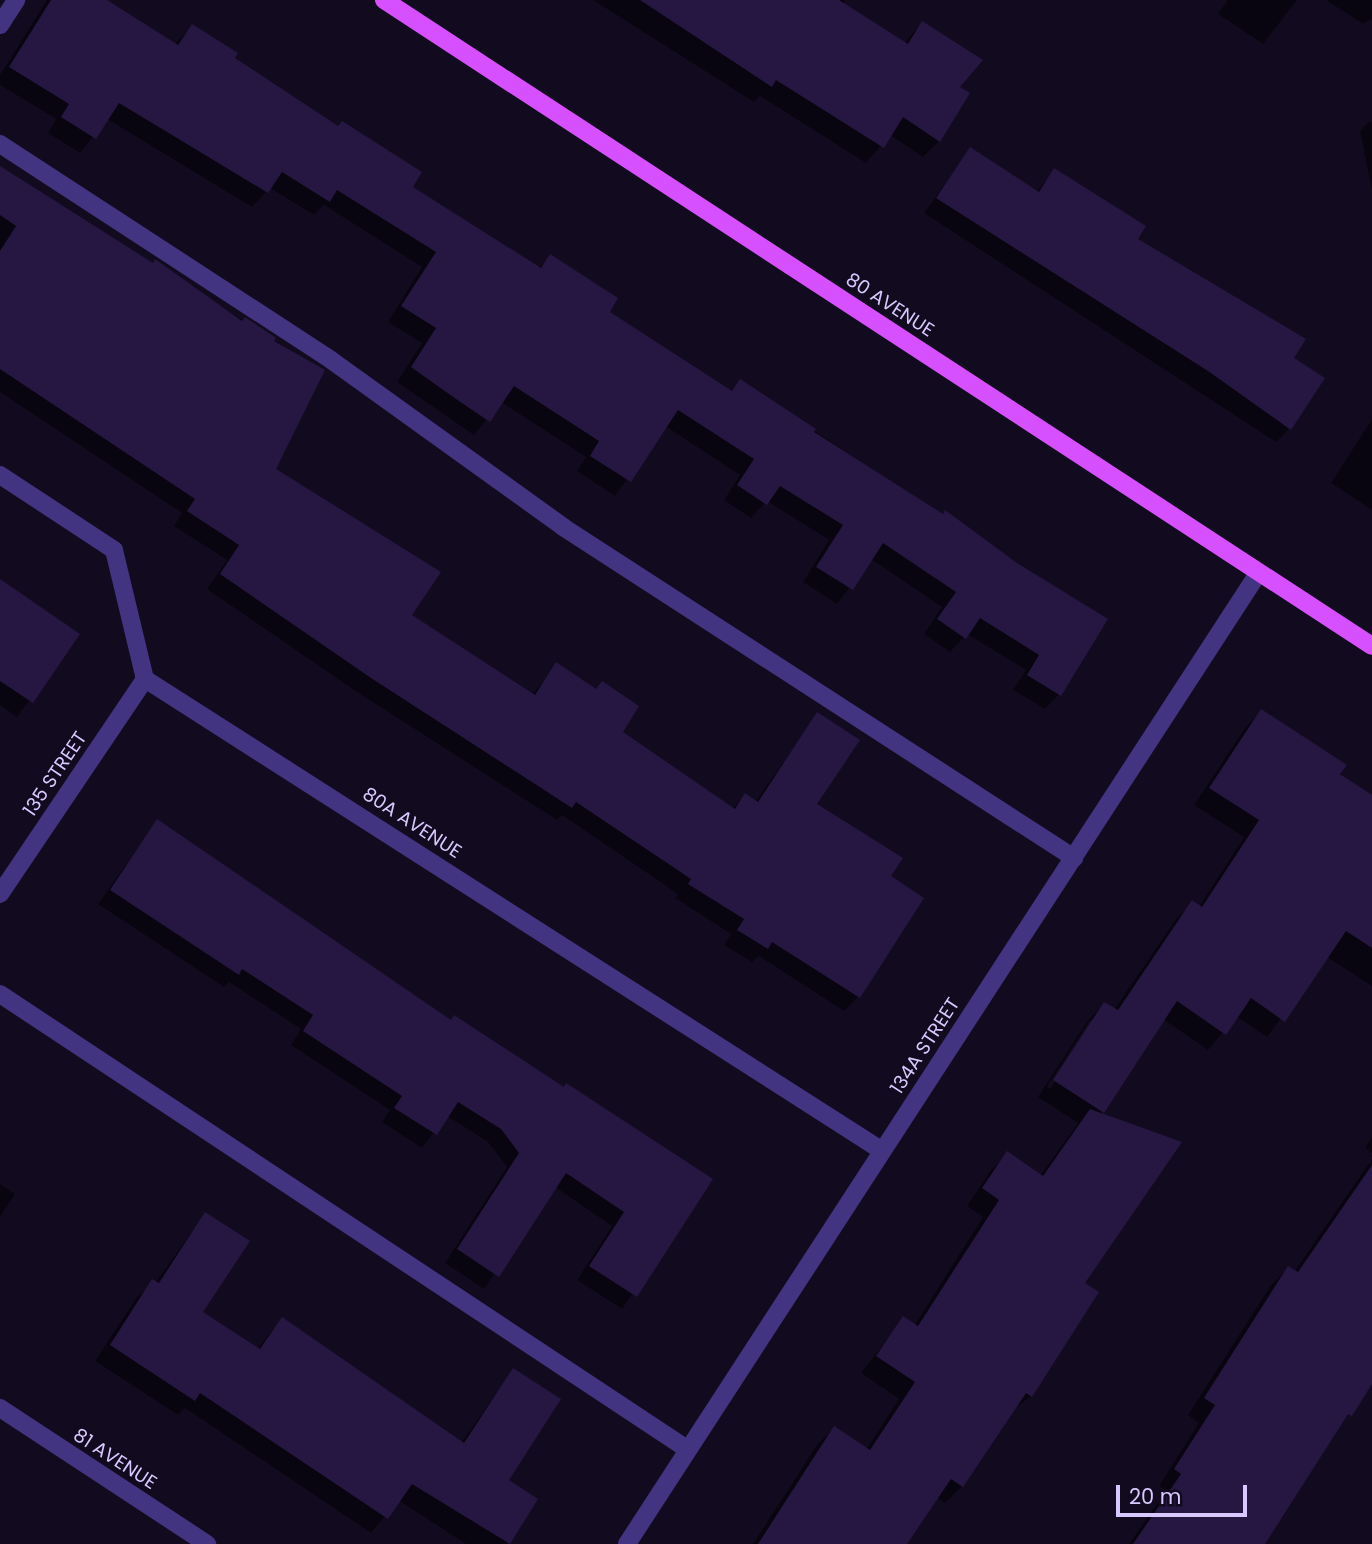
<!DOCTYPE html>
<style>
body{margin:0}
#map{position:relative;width:1372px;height:1544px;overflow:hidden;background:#120b1f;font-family:Poppins,sans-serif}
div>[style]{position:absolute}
.shadow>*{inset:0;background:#0007}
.building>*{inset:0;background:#251741}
.minor>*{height:18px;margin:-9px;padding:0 9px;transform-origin:9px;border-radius:9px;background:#423480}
.major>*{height:18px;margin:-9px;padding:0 9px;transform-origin:9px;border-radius:9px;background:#d750ff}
span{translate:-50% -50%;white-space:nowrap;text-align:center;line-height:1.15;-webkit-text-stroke:5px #120b1f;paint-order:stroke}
.street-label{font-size:19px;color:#d7c9ff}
.scale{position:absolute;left:1116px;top:1485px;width:131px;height:32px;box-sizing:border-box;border:4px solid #d7c9ff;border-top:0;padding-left:9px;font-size:21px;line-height:24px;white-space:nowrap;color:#d7c9ff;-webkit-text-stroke:5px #120b1f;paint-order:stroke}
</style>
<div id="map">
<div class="shadow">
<i style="clip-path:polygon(47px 0,103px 0,174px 45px,192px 26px,410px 187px,538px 269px,550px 256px,607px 312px,730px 392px,740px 382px,1016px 564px,1059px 694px,1045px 709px,1013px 690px,1026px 670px,967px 634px,950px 652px,924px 634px,942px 607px,871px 559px,837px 604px,803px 582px,829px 540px,767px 501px,751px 518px,724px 500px,740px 475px,665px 426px,615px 496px,577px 471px,586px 457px,501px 402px,474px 435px,397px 382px,422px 343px,388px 322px,422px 267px,324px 205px,314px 215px,270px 188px,252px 207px,107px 119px,80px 153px,48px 133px,56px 119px,0 85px,0 75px)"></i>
<i style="clip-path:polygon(593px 0,845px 0,843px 5px,904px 43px,922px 23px,958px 87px,939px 141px,923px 157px,890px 135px,866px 163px,760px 96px,754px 102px)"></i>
<i style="clip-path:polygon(1228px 0,1297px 0,1263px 44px,1218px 14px)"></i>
<i style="clip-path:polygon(1326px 0,1372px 0,1372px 19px,1363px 24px)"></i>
<i style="clip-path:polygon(1370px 121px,1372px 122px,1372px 191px,1360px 131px)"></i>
<i style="clip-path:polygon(970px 149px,1036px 192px,1055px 170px,1135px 239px,1291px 359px,1289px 429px,1276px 442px,924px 213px)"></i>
<i style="clip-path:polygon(0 167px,323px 371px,273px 470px,410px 616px,532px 695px,557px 665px,620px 732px,732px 809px,745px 796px,755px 802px,818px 714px,815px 805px,889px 877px,858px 997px,844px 1011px,759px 956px,752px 962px,724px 945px,731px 934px,675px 898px,678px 894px,562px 815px,557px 820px,357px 692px,207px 589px,227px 560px,174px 526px,182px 513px,0 392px)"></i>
<i style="clip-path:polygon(1372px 419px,1372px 510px,1331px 483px)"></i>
<i style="clip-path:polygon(0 581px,78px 635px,17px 717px,0 705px)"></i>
<i style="clip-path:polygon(evenodd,1261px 711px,1372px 798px,1372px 986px,1327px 957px,1267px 1037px,1236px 1016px,1208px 1050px,1163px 1019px,1101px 1114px,1082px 1283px,1031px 1396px,1012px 1411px,962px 1486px,945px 1503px,937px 1497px,905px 1544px,753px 1544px,817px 1445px,834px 1428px,866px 1450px,899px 1399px,861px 1373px,903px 1319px,914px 1326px,983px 1217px,967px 1206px,991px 1170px,1008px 1154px,1040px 1176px,1078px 1123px,1038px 1097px,1088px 1020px,1105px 1004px,1114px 1010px,1176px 919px,1193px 903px,1199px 907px,1244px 837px,1194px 805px,1245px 728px,1261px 711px,1090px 1020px,1094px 1020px,1050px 1089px,1047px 1087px,1090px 1020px)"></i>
<i style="clip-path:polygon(157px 821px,451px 1021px,711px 1180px,622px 1309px,577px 1280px,612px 1226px,555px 1187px,484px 1289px,445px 1263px,507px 1167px,488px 1142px,447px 1116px,422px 1148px,382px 1122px,390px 1110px,291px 1045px,301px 1029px,229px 982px,224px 987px,98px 904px)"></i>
<i style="clip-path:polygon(1372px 1137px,1372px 1153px,1365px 1148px)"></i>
<i style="clip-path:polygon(1372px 1159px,1372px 1379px,1258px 1544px,1129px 1544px,1166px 1491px,1159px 1486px,1199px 1423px,1188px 1415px,1271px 1285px,1288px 1268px,1294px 1272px)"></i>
<i style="clip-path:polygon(0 1184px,15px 1194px,0 1217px)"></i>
<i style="clip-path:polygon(205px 1214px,201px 1313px,257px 1349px,282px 1319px,461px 1443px,513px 1370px,507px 1480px,536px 1499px,507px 1544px,466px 1544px,398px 1500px,371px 1533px,185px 1408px,178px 1415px,95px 1361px,137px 1297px,155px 1283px)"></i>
</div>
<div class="building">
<i style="clip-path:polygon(51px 0,107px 0,178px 45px,192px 24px,238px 53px,235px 58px,338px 126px,342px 121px,422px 172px,413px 187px,541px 268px,550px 254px,618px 298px,610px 312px,732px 391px,740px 379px,816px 429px,814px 432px,943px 514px,945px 510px,1017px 563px,1108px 619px,1061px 696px,1027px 675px,1039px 655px,980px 618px,966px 639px,937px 619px,956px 592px,883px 543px,853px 590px,816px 567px,843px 525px,780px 486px,767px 505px,737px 485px,754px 459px,678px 410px,631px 482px,590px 456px,599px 441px,514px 386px,490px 422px,456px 399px,411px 367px,436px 328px,401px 306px,436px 252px,337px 190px,330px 202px,282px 172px,268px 193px,119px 103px,96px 139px,61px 117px,69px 104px,9px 67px)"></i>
<i style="clip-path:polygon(640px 0,839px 0,908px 44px,922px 21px,983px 60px,960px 87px,970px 93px,940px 142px,903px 117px,884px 148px,776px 80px,772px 87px)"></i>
<i style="clip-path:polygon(970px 147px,1039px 192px,1054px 168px,1146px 226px,1138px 239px,1306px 339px,1294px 358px,1325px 378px,1291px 430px,1208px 371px,936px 198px)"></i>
<i style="clip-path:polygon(0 166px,153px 263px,155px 259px,242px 321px,245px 317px,276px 338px,274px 341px,325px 370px,276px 469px,441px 572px,412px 615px,535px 695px,556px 662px,596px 689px,602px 681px,639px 706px,623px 732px,735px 809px,745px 793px,758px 802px,817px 712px,860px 740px,817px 804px,903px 858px,891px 876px,924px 898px,860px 998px,772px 942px,768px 949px,737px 930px,744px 919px,688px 884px,691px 879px,576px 802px,572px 808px,371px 678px,220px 574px,239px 545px,187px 511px,195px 499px,0 369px,0 251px,16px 226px,0 215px)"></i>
<i style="clip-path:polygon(0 579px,80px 634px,33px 703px,0 681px)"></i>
<i style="clip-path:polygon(1261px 709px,1347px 765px,1340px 774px,1372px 795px,1372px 948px,1346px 931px,1285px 1022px,1251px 998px,1226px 1035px,1177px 1001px,1104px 1113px,1053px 1080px,1104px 1002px,1118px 1010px,1192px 900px,1202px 907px,1259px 820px,1209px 788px)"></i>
<i style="clip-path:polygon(157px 819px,451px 1020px,454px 1015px,564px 1087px,566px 1083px,713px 1179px,637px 1297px,589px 1266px,624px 1212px,566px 1173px,499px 1277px,457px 1249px,519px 1153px,501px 1129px,458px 1102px,437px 1135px,394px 1108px,402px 1096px,303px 1031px,313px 1015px,242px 969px,239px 975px,110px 890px)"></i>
<i style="clip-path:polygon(1090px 1109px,1182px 1142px,1085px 1283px,1099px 1292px,1032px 1397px,1026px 1393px,963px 1487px,951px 1479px,907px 1544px,758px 1544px,834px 1426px,870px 1450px,915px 1382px,876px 1356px,903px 1316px,918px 1326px,999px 1200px,982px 1188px,1007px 1151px,1043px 1176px)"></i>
<i style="clip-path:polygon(1372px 1165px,1372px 1384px,1352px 1416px,1348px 1414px,1265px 1544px,1133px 1544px,1181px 1474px,1174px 1469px,1215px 1405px,1204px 1398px,1288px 1266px,1298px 1272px)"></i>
<i style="clip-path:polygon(205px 1212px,250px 1241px,203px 1312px,260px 1349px,282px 1317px,464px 1443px,513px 1368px,561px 1399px,509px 1480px,538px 1499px,510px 1544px,412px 1484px,388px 1519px,200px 1393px,195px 1401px,110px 1345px,152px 1279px,159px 1283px)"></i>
</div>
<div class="minor">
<i style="left:0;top:25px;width:30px;rotate:-57deg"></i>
<i style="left:0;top:144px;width:395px;rotate:33.1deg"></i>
<i style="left:331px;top:360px;width:286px;rotate:35.7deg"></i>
<i style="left:563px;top:527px;width:609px;rotate:32.93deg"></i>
<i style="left:0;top:475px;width:136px;rotate:33.3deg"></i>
<i style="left:114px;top:550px;width:133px;rotate:76.5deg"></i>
<i style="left:145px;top:679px;width:874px;rotate:32.62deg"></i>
<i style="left:0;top:894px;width:259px;rotate:-56deg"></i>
<i style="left:0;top:994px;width:824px;rotate:33.52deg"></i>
<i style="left:0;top:1408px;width:248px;rotate:33.3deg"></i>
<i style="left:627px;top:1544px;width:1159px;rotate:-56.97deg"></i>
</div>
<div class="major">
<i style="left:384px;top:0;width:1180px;rotate:33.18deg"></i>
</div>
<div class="street-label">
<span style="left:890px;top:305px;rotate:33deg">80 AVENUE</span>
<span style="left:55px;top:774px;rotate:-56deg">135 STREET</span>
<span style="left:412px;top:823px;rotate:33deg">80A AVENUE</span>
<span style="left:925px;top:1046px;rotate:-57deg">134A STREET</span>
<span style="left:115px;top:1459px;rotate:33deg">81 AVENUE</span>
</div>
<div class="scale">20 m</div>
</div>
